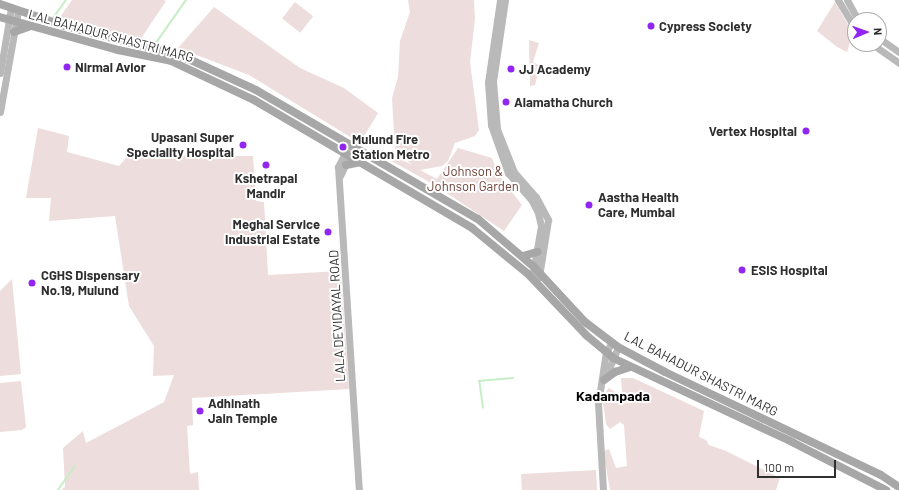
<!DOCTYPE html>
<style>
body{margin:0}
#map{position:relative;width:899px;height:490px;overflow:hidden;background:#fff;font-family:Barlow,sans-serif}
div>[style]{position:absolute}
.green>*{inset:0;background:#eddddc;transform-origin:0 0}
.stream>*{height:1.5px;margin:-0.75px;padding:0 0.75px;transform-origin:0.75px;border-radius:0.75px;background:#c7eec7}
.secondary>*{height:7px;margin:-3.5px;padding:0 3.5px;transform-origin:3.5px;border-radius:3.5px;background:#b9b9b9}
.primary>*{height:8px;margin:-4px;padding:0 4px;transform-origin:4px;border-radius:4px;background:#a7a7a7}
.dots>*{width:11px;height:11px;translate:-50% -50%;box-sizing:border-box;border:2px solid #fff;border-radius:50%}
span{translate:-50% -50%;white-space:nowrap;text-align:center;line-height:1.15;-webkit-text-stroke:4px #fff;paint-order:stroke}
.poi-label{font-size:13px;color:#2f2f2f;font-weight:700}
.left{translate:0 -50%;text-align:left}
.right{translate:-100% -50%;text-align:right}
.street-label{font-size:13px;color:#2f2f2f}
.park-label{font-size:13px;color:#6e4039}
.neighbourhood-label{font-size:14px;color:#000;font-weight:700}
.north{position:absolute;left:847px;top:12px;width:40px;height:40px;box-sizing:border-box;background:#fff;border:1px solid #acacac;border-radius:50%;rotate:88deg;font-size:11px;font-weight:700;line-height:16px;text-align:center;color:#2f2f2f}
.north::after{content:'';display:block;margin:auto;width:14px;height:18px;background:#9125f2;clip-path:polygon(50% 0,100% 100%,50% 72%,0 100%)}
.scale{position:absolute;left:757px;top:460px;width:79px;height:18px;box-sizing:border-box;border:2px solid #2f2f2f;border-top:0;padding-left:5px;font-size:12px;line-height:14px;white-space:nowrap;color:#2f2f2f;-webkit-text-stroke:3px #fff;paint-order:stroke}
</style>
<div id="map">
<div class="green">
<i style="clip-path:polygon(72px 0,164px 0,166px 1px,140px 40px,60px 17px)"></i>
<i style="clip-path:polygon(408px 0,474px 0,475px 19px,470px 62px,479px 130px,475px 136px,455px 143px,448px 161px,442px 166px,420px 170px,437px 179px,458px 148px,492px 158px,498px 174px,522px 205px,504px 231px,433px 184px,375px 152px,383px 150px,412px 165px,395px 149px,392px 98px,398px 77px,400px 41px,410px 12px)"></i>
<i style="left:295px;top:2px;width:23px;height:21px;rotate:38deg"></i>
<i style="clip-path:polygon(835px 2px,853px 33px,847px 52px,837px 47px,817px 31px)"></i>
<i style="clip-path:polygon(214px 7px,300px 68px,344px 88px,378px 113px,360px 143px,249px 75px,178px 48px)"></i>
<i style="clip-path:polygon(529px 40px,539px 43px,533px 62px,540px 66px,535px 85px,530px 86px)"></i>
<i style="clip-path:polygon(38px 128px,69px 136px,67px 152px,119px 166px,127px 157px,135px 156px,253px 156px,256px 201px,264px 202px,268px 275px,341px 271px,349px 389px,192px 398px,193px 425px,187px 426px,190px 474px,198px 472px,199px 490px,61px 490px,65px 487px,63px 448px,83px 431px,86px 443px,164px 402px,174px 375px,153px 376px,154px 346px,129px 306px,115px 216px,49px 221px,51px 198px,26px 198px)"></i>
<i style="clip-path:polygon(12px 279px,21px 374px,0 376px,0 291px)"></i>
<i style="clip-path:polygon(621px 378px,633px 378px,704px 411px,699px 437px,706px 440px,709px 445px,726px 451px,780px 478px,776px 490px,610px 490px,603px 451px,609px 449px,616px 468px,627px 466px,624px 425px,620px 422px,610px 429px,606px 424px,603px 403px,605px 393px,609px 388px,618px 394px,622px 392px)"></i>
<i style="clip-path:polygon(21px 381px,26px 427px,22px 430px,0 432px,0 383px)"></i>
<i style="left:596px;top:470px;width:20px;height:75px;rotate:87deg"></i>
</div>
<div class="stream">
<i style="left:54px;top:17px;width:21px;rotate:-55deg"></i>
<i style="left:156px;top:43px;width:52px;rotate:-55.1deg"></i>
<i style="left:483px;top:408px;width:27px;rotate:-98deg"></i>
<i style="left:479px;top:381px;width:34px;rotate:-5deg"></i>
<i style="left:58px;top:490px;width:29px;rotate:-55deg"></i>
</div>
<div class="secondary">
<i style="left:500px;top:0;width:83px;rotate:98.3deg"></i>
<i style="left:488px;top:82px;width:43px;rotate:86deg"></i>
<i style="left:491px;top:125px;width:51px;rotate:70.5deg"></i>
<i style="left:508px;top:173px;width:37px;rotate:49deg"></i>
<i style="left:532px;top:201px;width:13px;rotate:63deg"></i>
<i style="left:538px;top:213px;width:13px;rotate:77deg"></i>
<i style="left:541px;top:226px;width:53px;rotate:99.8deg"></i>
<i style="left:505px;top:0;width:82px;rotate:98.4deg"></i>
<i style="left:493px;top:81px;width:48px;rotate:85.2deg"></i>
<i style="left:497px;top:129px;width:46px;rotate:68.4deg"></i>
<i style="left:514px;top:172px;width:33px;rotate:49deg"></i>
<i style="left:536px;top:197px;width:26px;rotate:62deg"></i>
<i style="left:548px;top:220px;width:58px;rotate:99deg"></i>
<i style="left:838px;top:0;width:33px;rotate:59deg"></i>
<i style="left:847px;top:0;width:23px;rotate:61deg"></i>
<i style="left:879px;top:38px;width:24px;rotate:35deg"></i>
<i style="left:872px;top:44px;width:33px;rotate:35deg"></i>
<i style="left:0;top:73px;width:66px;rotate:-80.4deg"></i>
<i style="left:0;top:112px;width:103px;rotate:-79.9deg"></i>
<i style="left:350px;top:144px;width:26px;rotate:118deg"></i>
<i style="left:338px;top:167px;width:324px;rotate:86.3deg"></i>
<i style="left:340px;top:176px;width:33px;rotate:-65deg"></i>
<i style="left:605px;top:378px;width:34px;rotate:-67deg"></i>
<i style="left:603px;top:490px;width:86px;rotate:-93.3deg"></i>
<i style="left:598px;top:404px;width:53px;rotate:-81.3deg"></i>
<i style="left:606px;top:352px;width:12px;rotate:-59deg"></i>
</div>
<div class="primary">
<i style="left:0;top:4px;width:69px;rotate:18.7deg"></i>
<i style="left:65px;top:26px;width:108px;rotate:14.4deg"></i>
<i style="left:170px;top:53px;width:24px;rotate:19deg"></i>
<i style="left:193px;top:61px;width:69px;rotate:24.7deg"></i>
<i style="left:256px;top:90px;width:257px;rotate:30.2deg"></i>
<i style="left:478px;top:219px;width:74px;rotate:40.6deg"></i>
<i style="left:534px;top:267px;width:75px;rotate:47.2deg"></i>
<i style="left:585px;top:322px;width:41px;rotate:37.1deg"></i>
<i style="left:618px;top:347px;width:53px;rotate:28deg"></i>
<i style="left:665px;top:372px;width:239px;rotate:25.5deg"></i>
<i style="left:881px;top:475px;width:22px;rotate:34deg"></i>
<i style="left:0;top:17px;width:123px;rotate:15.6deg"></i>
<i style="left:118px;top:50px;width:54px;rotate:11.7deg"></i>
<i style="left:171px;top:61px;width:92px;rotate:25.2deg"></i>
<i style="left:254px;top:100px;width:253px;rotate:30.4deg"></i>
<i style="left:472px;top:228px;width:72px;rotate:39.4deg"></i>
<i style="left:528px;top:274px;width:84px;rotate:46.4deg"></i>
<i style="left:586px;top:335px;width:35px;rotate:40deg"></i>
<i style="left:613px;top:358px;width:198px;rotate:25.1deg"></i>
<i style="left:792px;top:442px;width:106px;rotate:27.1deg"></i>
<i style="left:14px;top:32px;width:15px;rotate:-20deg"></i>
<i style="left:346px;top:165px;width:15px;rotate:-11deg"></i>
<i style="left:523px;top:256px;width:15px;rotate:-16deg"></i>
<i style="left:604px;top:380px;width:14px;rotate:-36deg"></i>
<i style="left:615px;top:372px;width:16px;rotate:-18deg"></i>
</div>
<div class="dots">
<i style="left:651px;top:26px;background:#9125f2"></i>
<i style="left:67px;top:67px;background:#9125f2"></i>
<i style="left:511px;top:69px;background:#9125f2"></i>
<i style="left:506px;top:102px;background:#9125f2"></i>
<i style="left:806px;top:131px;background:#9125f2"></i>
<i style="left:243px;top:145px;background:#9125f2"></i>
<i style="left:343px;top:147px;background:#9125f2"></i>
<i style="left:266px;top:165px;background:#9125f2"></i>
<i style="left:589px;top:205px;background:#9125f2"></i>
<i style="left:328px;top:232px;background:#9125f2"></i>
<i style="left:742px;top:270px;background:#9125f2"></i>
<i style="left:32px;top:283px;background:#9125f2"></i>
<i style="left:200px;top:411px;background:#9125f2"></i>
</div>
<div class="poi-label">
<span class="left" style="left:659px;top:26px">Cypress Society</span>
<span class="left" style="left:75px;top:67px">Nirmal Avior</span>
<span class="left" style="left:519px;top:69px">JJ Academy</span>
<span class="left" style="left:514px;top:102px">Alamatha Church</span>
<span class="right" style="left:797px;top:131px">Vertex Hospital</span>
<span class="right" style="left:234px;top:145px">Upasani Super<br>Speciality Hospital</span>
<span class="left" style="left:352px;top:147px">Mulund Fire<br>Station Metro</span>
<span style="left:266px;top:186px">Kshetrapal<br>Mandir</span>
<span class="left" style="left:598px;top:205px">Aastha Health<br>Care, Mumbai</span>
<span class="right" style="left:320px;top:232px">Meghal Service<br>Industrial Estate</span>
<span class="left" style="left:751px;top:270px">ESIS Hospital</span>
<span class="left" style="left:41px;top:283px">CGHS Dispensary<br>No.19, Mulund</span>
<span class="left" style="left:208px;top:411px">Adhinath<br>Jain Temple</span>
</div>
<div class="street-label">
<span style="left:111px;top:36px;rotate:15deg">LAL BAHADUR SHASTRI MARG</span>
<span style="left:337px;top:316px;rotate:-93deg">LALA DEVIDAYAL ROAD</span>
<span style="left:701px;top:374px;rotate:27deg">LAL BAHADUR SHASTRI MARG</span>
</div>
<div class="park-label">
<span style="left:473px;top:179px">Johnson &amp;<br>Johnson Garden</span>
</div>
<div class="neighbourhood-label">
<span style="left:613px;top:396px">Kadampada</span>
</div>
<div class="north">N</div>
<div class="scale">100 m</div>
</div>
